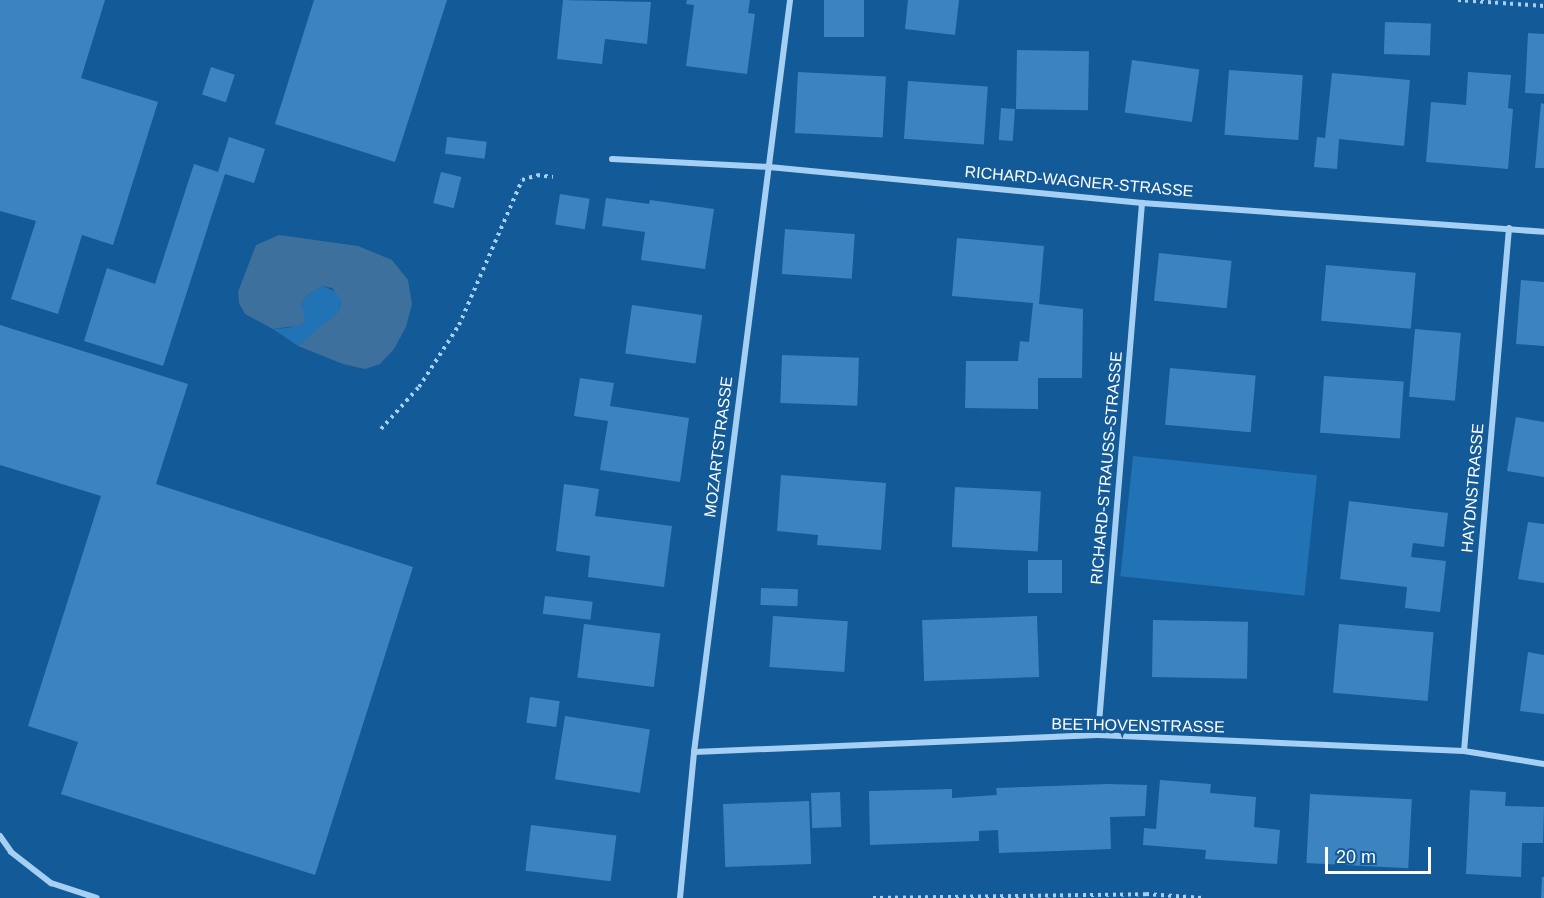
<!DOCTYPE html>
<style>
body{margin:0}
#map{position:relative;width:1544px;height:898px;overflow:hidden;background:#135a98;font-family:Arial,sans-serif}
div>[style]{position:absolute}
.green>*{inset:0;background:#2173b5;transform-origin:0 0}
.water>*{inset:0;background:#3d709c}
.building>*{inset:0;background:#3b84c0;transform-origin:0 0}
.path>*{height:4px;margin-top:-2px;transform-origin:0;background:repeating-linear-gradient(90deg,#a5d0f3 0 3px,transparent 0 7.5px)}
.minor>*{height:6px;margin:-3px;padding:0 3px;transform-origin:3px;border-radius:3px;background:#a5d0f3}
span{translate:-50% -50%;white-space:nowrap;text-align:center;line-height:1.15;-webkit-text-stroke:6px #135a98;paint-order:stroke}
.street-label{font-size:16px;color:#fff}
.scale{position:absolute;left:1325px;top:847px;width:106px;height:27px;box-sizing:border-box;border:3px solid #fff;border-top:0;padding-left:8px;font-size:18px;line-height:21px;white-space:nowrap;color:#fff;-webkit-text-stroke:4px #135a98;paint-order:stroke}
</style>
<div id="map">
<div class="green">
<i style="clip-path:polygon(323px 286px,338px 293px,342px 301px,338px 312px,324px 325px,298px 346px,273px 329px,288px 328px,304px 321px,302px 304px,307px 295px)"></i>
<i style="left:1133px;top:456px;width:185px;height:121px;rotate:6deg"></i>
</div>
<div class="water">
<i style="clip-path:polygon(279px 235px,358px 246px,392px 260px,408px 280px,412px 304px,406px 327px,394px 349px,380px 364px,365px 369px,343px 364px,298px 346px,338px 312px,342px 301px,332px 288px,323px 286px,307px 295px,302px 304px,305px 321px,302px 325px,273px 329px,245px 314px,239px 303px,238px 292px,256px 245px)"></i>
</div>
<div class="building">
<i style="clip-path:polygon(0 0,105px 0,81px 78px,158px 102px,113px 245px,82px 235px,58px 314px,11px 299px,36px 221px,0 211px)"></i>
<i style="clip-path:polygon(314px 0,447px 0,395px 162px,275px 124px)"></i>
<i style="clip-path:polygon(563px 0,651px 2px,647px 44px,605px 39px,602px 64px,557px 59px)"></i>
<i style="clip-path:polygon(687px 0,750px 0,748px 13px,755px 14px,747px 74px,686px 66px,694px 5px,686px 4px)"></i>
<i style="left:824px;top:0;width:40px;height:37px"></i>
<i style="clip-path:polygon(908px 0,959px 0,955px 35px,905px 29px)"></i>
<i style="left:1385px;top:22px;width:46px;height:32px;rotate:2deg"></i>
<i style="clip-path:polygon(1528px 33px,1544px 34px,1544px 94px,1525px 93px)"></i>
<i style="left:1017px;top:50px;width:72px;height:59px;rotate:1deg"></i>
<i style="left:1132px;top:60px;width:68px;height:53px;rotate:8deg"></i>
<i style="left:211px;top:67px;width:25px;height:29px;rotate:18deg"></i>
<i style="left:1229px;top:70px;width:74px;height:65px;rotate:4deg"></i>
<i style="left:798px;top:72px;width:88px;height:61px;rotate:3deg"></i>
<i style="clip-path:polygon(1468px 72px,1511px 75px,1508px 108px,1513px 109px,1508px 169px,1426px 162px,1431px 102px,1466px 105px)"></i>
<i style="clip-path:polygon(1332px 73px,1410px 80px,1404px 146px,1339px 139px,1337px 169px,1314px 167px,1317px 137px,1325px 138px)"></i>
<i style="left:908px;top:81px;width:80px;height:58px;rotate:4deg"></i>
<i style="clip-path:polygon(1541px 103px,1544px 104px,1544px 168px,1535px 168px)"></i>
<i style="left:1001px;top:108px;width:14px;height:32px;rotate:4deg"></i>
<i style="clip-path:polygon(229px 137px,265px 149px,254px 183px,225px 174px,163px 366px,84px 341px,107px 268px,155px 284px,194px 164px,218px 172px)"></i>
<i style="left:447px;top:137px;width:40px;height:17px;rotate:7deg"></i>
<i style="left:441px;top:172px;width:21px;height:32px;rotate:14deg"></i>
<i style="left:560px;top:194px;width:30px;height:31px;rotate:9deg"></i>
<i style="clip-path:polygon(606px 198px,649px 204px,650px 200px,714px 209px,705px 269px,641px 260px,645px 232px,602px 226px)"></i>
<i style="left:785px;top:229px;width:70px;height:45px;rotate:4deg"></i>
<i style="clip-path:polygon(957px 238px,1044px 246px,1039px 304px,1083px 309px,1082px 378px,1038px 378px,1038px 409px,965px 408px,966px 361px,1018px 361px,1020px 341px,1029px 342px,1033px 303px,952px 296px)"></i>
<i style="left:1159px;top:253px;width:73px;height:48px;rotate:6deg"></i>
<i style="left:1326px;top:265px;width:90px;height:56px;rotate:5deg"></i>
<i style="clip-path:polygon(1521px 280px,1544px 282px,1544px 346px,1516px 344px)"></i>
<i style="left:632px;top:305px;width:71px;height:49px;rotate:8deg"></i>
<i style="clip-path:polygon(0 325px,188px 384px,156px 484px,413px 567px,315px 875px,61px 794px,78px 742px,28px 726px,101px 496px,0 465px)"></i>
<i style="left:1415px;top:329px;width:46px;height:68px;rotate:5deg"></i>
<i style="left:782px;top:355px;width:77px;height:48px;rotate:2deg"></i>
<i style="left:1170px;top:368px;width:86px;height:57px;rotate:5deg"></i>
<i style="left:1324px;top:376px;width:80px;height:57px;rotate:4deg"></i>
<i style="clip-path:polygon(580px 378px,614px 383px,610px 406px,689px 418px,680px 482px,600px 470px,608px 421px,574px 416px)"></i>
<i style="clip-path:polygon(1516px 417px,1544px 422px,1544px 477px,1507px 471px)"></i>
<i style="clip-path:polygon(781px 475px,886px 483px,881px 550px,817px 545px,818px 535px,777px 531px)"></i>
<i style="clip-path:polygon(564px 484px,599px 489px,595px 516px,672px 526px,664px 587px,588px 577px,590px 556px,556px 551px)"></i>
<i style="left:955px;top:487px;width:86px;height:60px;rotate:3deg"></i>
<i style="clip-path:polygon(1349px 501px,1448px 513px,1444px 547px,1413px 543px,1411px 557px,1446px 561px,1440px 612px,1405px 608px,1407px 587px,1340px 579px)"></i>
<i style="clip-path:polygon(1528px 522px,1544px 524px,1544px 583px,1518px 579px)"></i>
<i style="left:1028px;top:560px;width:34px;height:33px"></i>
<i style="left:761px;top:588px;width:37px;height:17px;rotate:2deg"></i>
<i style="left:545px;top:596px;width:48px;height:18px;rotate:7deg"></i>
<i style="left:773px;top:616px;width:75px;height:51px;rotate:4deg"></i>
<i style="left:1037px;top:616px;width:61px;height:115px;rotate:88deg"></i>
<i style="left:1153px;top:620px;width:95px;height:57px;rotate:1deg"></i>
<i style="left:584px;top:624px;width:77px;height:54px;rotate:7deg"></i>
<i style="left:1339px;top:624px;width:95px;height:69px;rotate:5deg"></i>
<i style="clip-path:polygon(1528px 652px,1544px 655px,1544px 714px,1520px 711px)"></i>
<i style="left:530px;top:697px;width:30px;height:26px;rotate:8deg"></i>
<i style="left:565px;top:716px;width:86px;height:64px;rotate:9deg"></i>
<i style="clip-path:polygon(1160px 780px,1211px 784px,1210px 793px,1256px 797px,1254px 827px,1280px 830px,1277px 864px,1205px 859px,1206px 850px,1143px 845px,1144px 828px,1156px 829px)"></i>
<i style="clip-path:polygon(1108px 784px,1147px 785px,1145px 816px,1110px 817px,1111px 849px,999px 853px,998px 830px,979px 831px,979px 841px,870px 845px,869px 791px,952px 789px,952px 798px,997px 795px,996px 788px)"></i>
<i style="clip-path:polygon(1470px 790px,1506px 792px,1505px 806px,1544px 807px,1543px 843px,1522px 843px,1521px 877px,1466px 874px)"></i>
<i style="left:840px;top:792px;width:35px;height:29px;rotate:88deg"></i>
<i style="left:1310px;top:794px;width:102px;height:69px;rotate:3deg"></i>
<i style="left:809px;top:801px;width:63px;height:86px;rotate:88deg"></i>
<i style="left:531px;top:825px;width:86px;height:46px;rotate:7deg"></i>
<i style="clip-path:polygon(1542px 877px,1544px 877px,1544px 898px,1541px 898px)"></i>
</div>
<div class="path">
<i style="left:1458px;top:0;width:86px;rotate:4deg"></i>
<i style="left:381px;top:429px;width:57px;rotate:-47.9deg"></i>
<i style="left:419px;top:387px;width:74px;rotate:-57.2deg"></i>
<i style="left:459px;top:325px;width:158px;rotate:-66.5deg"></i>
<i style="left:522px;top:180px;width:16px;rotate:-18deg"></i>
<i style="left:537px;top:175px;width:16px;rotate:7deg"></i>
<i style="left:873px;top:898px;width:273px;rotate:-0.8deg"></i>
<i style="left:1146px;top:894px;width:57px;rotate:4deg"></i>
</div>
<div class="minor">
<i style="left:612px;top:159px;width:157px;rotate:2.9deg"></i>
<i style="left:769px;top:167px;width:375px;rotate:5.5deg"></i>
<i style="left:1142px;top:203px;width:403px;rotate:4.1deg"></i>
<i style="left:1098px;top:735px;width:534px;rotate:-85.27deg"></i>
<i style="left:1464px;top:751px;width:525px;rotate:-85.08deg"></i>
<i style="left:694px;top:752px;width:404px;rotate:-2.4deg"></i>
<i style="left:1098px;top:735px;width:366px;rotate:2.5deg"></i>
<i style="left:1464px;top:751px;width:81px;rotate:9.2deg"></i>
<i style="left:0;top:836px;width:19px;rotate:55deg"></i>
<i style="left:11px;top:852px;width:51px;rotate:37.8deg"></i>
<i style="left:51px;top:883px;width:48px;rotate:18.1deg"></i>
<i style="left:680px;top:898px;width:147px;rotate:-84.5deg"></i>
<i style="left:694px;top:752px;width:758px;rotate:-82.72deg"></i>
</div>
<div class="street-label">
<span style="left:1079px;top:182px;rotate:5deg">RICHARD-WAGNER-STRASSE</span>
<span style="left:719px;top:447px;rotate:-83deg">MOZARTSTRASSE</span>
<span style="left:1107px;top:468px;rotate:-85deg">RICHARD-STRAUSS-STRASSE</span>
<span style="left:1473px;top:488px;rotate:-85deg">HAYDNSTRASSE</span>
<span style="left:1138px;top:726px;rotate:1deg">BEETHOVENSTRASSE</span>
</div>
<div class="scale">20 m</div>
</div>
